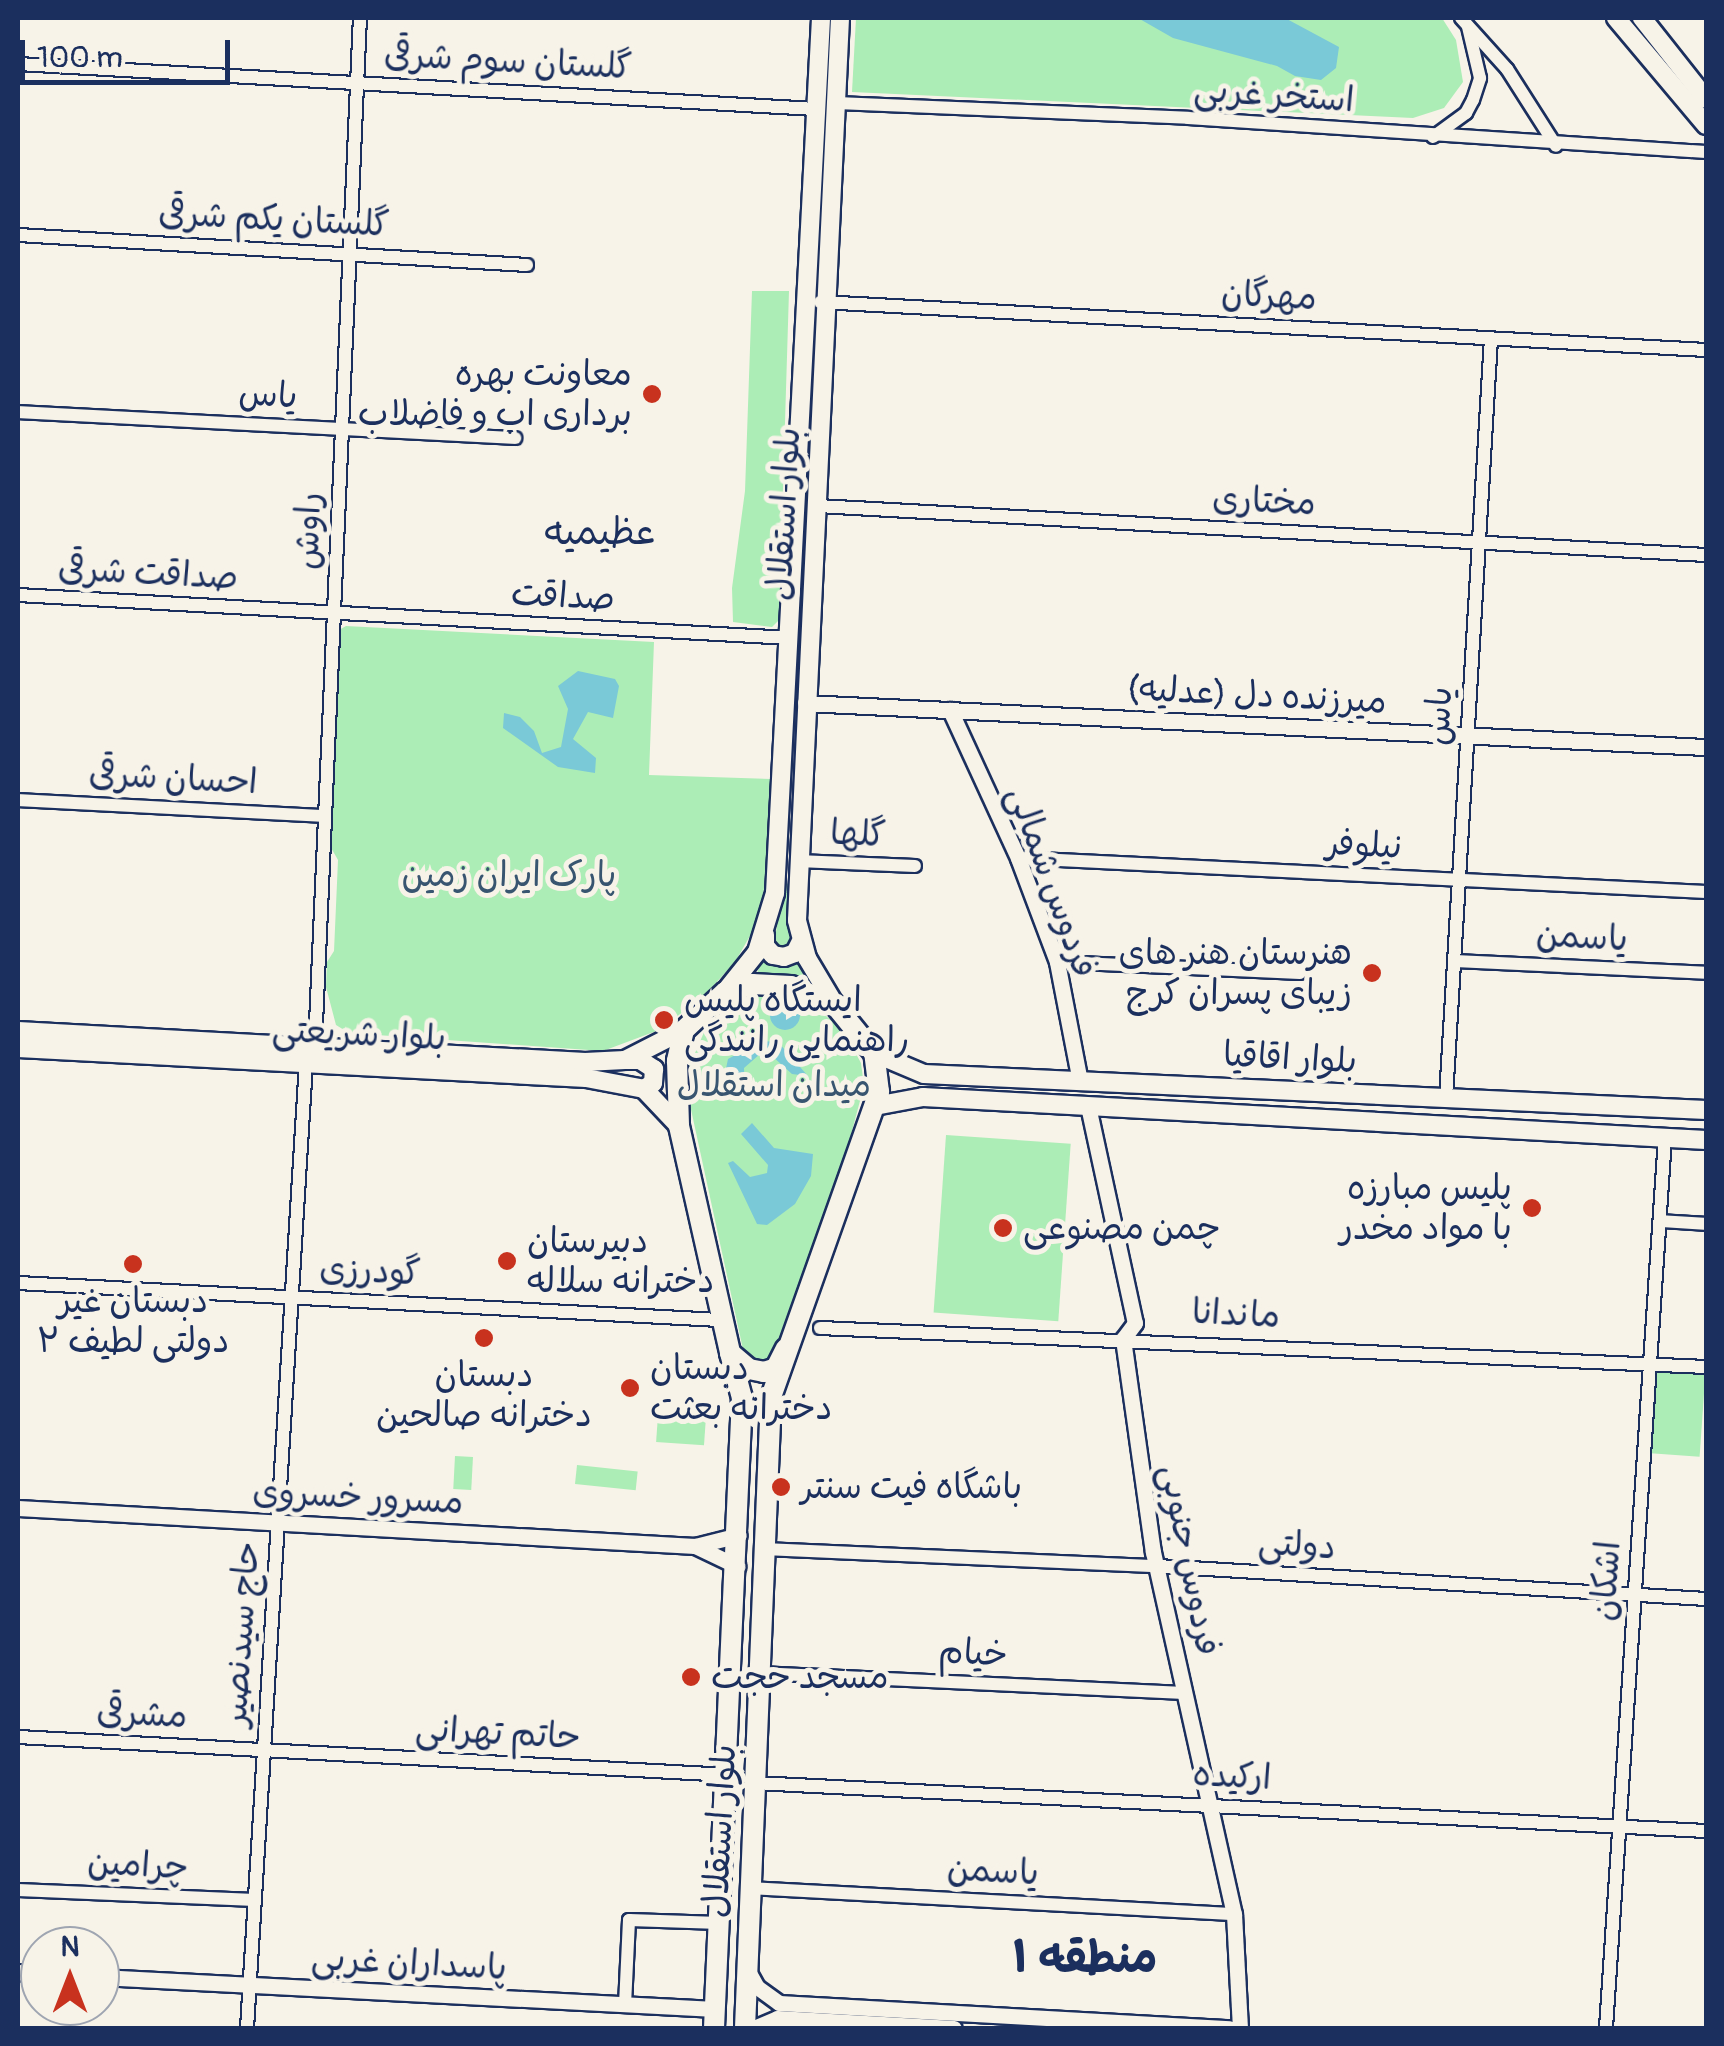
<!DOCTYPE html>
<meta charset="utf-8">
<style>
body{margin:0}
#map{position:relative;width:1724px;height:2046px;overflow:hidden;background:#f7f3e8;font-family:Pangolin,"Playpen Sans Arabic",sans-serif}
div>[style]{position:absolute}
.green>*{inset:0;background:#acedb6;transform-origin:0 0}
.water>*{inset:0;background:#7ac9d7}
.round{border-radius:50%}
.roads{filter:drop-shadow(2px 0 #1b2f5e) drop-shadow(-2px 0 #1b2f5e) drop-shadow(0 2px #1b2f5e) drop-shadow(0 -2px #1b2f5e)}
.minor>*{height:12px;margin:-6px;padding:0 6px;transform-origin:6px;border-radius:6px;background:#f7f3e8}
.tertiary>*{height:15px;margin:-7.5px;padding:0 7.5px;transform-origin:7.5px;border-radius:7.5px;background:#f7f3e8}
.secondary>*{height:18px;margin:-9px;padding:0 9px;transform-origin:9px;border-radius:9px;background:#f7f3e8}
.primary>*{height:20px;margin:-10px;padding:0 10px;transform-origin:10px;border-radius:10px;background:#f7f3e8}
.dots>*{width:28px;height:28px;translate:-50% -50%;box-sizing:border-box;border:5px solid #f7f3e8;border-radius:50%}
span{translate:-50% -50%;white-space:nowrap;text-align:center;line-height:1.15;-webkit-text-stroke:10px #f7f3e8;paint-order:stroke}
.street-label{font-size:35px;color:#1b2f5e}
.poi-label{font-size:35px;color:#1b2f5e}
.right{translate:-100% -50%;text-align:right}
.left{translate:0 -50%;text-align:left}
.park-label{font-size:35px;color:#385570}
.neighbourhood-label{font-size:38px;color:#1b2f5e}
.district-label{font-size:45px;color:#1b2f5e;font-weight:700}
.frame{position:absolute;inset:0;border:20px solid #1b2f5e;pointer-events:none}
.north{position:absolute;left:20px;top:1926px;width:100px;height:100px;box-sizing:border-box;background:#f7f3e8;border:2px solid #9fa5b1;border-radius:50%;rotate:0deg;font-size:28px;font-weight:700;line-height:40px;text-align:center;color:#1b2f5e}
.north::after{content:'';display:block;margin:auto;width:35px;height:45px;background:#c8321e;clip-path:polygon(50% 0,100% 100%,50% 72%,0 100%)}
.scale{position:absolute;left:20px;top:40px;width:210px;height:45px;box-sizing:border-box;border:5px solid #1b2f5e;border-top:0;padding-left:12px;font-size:30px;line-height:35px;white-space:nowrap;color:#1b2f5e;-webkit-text-stroke:8px #f7f3e8;paint-order:stroke}
</style>
<div id="map">
<div class="green">
<i style="clip-path:polygon(856px 18px,1442px 18px,1456px 40px,1463px 82px,1444px 108px,1413px 118px,852px 92px)"></i>
<i style="clip-path:polygon(752px 291px,789px 291px,779px 620px,772px 627px,733px 622px,732px 588px,745px 491px)"></i>
<i style="clip-path:polygon(346px 626px,654px 642px,649px 775px,772px 779px,762px 915px,735px 962px,704px 996px,659px 1030px,603px 1051px,349px 1033px,336px 1025px,326px 987px,327px 962px,334px 951px,338px 860px,326px 839px,339px 630px)"></i>
<i style="clip-path:polygon(783px 883px,789px 884px,793px 944px,781px 952px,774px 946px)"></i>
<i style="clip-path:polygon(764px 956px,796px 957px,806px 981px,755px 978px)"></i>
<i style="clip-path:polygon(773px 993px,809px 1002px,843px 1030px,861px 1063px,864px 1086px,849px 1142px,772px 1358px,770px 1363px,756px 1366px,744px 1354px,687px 1091px,689px 1067px,708px 1023px,723px 1008px,746px 997px)"></i>
<i style="left:946px;top:1135px;width:125px;height:178px;rotate:4deg"></i>
<i style="left:1650px;top:1363px;width:56px;height:90px;rotate:4deg"></i>
<i style="left:658px;top:1415px;width:48px;height:27px;rotate:4deg"></i>
<i style="left:455px;top:1456px;width:18px;height:33px;rotate:3deg"></i>
<i style="left:577px;top:1465px;width:61px;height:19px;rotate:6deg"></i>
</div>
<div class="water">
<i style="clip-path:polygon(1138px 18px,1285px 18px,1339px 47px,1336px 68px,1321px 80px,1295px 76px,1277px 66px,1173px 38px)"></i>
<i style="clip-path:polygon(578px 671px,615px 679px,619px 686px,613px 718px,588px 712px,573px 739px,596px 758px,595px 773px,558px 767px,503px 728px,504px 713px,520px 717px,534px 731px,542px 753px,561px 747px,568px 709px,558px 686px)"></i>
<i class="round" style="left:770px;top:1000px;width:30px;height:30px"></i>
<i style="clip-path:polygon(760px 1041px,778px 1042px,808px 1076px,792px 1074px,772px 1056px,760px 1054px,744px 1068px,745px 1093px,721px 1092px,728px 1059px)"></i>
<i style="clip-path:polygon(752px 1123px,774px 1148px,813px 1154px,811px 1176px,795px 1204px,767px 1225px,757px 1224px,728px 1163px,733px 1161px,750px 1177px,767px 1173px,768px 1165px,741px 1134px)"></i>
</div>
<div class="roads">
<div class="minor">
<i style="left:1461px;top:18px;width:69px;rotate:48deg"></i>
<i style="left:1507px;top:69px;width:91px;rotate:57.5deg"></i>
<i style="left:18px;top:64px;width:799px;rotate:3.23deg"></i>
<i style="left:837px;top:103px;width:351px;rotate:2.4deg"></i>
<i style="left:1188px;top:118px;width:519px;rotate:3.76deg"></i>
<i style="left:1433px;top:137px;width:41px;rotate:-36deg"></i>
<i style="left:1466px;top:113px;width:15px;rotate:-62deg"></i>
<i style="left:1473px;top:100px;width:23px;rotate:-72deg"></i>
<i style="left:1480px;top:78px;width:52px;rotate:-103.2deg"></i>
<i style="left:18px;top:235px;width:510px;rotate:3.37deg"></i>
<i style="left:820px;top:302px;width:887px;rotate:3.1deg"></i>
<i style="left:18px;top:412px;width:498px;rotate:3deg"></i>
<i style="left:818px;top:506px;width:889px;rotate:3.16deg"></i>
<i style="left:18px;top:595px;width:772px;rotate:3.19deg"></i>
<i style="left:18px;top:800px;width:307px;rotate:3deg"></i>
<i style="left:1018px;top:858px;width:689px;rotate:2.83deg"></i>
<i style="left:798px;top:861px;width:117px;rotate:2.4deg"></i>
<i style="left:1455px;top:961px;width:251px;rotate:2.7deg"></i>
<i style="left:1057px;top:962px;width:243px;rotate:2.6deg"></i>
<i style="left:315px;top:1047px;width:1030px;rotate:-87.5deg"></i>
<i style="left:1446px;top:1098px;width:761px;rotate:-86.61deg"></i>
<i style="left:1660px;top:1221px;width:46px;rotate:3.7deg"></i>
<i style="left:18px;top:1283px;width:703px;rotate:3.02deg"></i>
<i style="left:820px;top:1328px;width:887px;rotate:2.52deg"></i>
<i style="left:764px;top:1549px;width:393px;rotate:2.5deg"></i>
<i style="left:1157px;top:1566px;width:550px;rotate:3.44deg"></i>
<i style="left:759px;top:1673px;width:425px;rotate:2.7deg"></i>
<i style="left:18px;top:1737px;width:711px;rotate:3.06deg"></i>
<i style="left:755px;top:1783px;width:952px;rotate:2.89deg"></i>
<i style="left:750px;top:1888px;width:485px;rotate:3.1deg"></i>
<i style="left:18px;top:1890px;width:237px;rotate:2.4deg"></i>
<i style="left:625px;top:2005px;width:85px;rotate:-87.3deg"></i>
<i style="left:629px;top:1920px;width:91px;rotate:1.9deg"></i>
<i style="left:247px;top:2028px;width:967px;rotate:-86.5deg"></i>
<i style="left:1606px;top:2028px;width:892px;rotate:-86.21deg"></i>
</div>
<div class="tertiary">
<i style="left:805px;top:703px;width:902px;rotate:2.8deg"></i>
<i style="left:950px;top:710px;width:163px;rotate:65.3deg"></i>
<i style="left:1018px;top:858px;width:111px;rotate:69.4deg"></i>
<i style="left:1057px;top:962px;width:121px;rotate:79.1deg"></i>
<i style="left:1088px;top:1106px;width:222px;rotate:77.8deg"></i>
<i style="left:1135px;top:1323px;width:20px;rotate:127deg"></i>
<i style="left:1123px;top:1339px;width:215px;rotate:82deg"></i>
<i style="left:1153px;top:1552px;width:371px;rotate:77.4deg"></i>
<i style="left:1234px;top:1914px;width:114px;rotate:87deg"></i>
<i style="left:18px;top:1508px;width:678px;rotate:3.21deg"></i>
<i style="left:695px;top:1546px;width:45px;rotate:-14deg"></i>
<i style="left:695px;top:1546px;width:47px;rotate:25.5deg"></i>
<i style="left:748px;top:1971px;width:18px;rotate:61deg"></i>
<i style="left:757px;top:1987px;width:27px;rotate:36deg"></i>
<i style="left:779px;top:2003px;width:451px;rotate:3.2deg"></i>
<i style="left:18px;top:1972px;width:22px;rotate:5deg"></i>
<i style="left:100px;top:1977px;width:616px;rotate:2.98deg"></i>
<i style="left:754px;top:2028px;width:25px;rotate:-23deg"></i>
<i style="left:777px;top:2018px;width:177px;rotate:3.2deg"></i>
</div>
<div class="secondary">
<i style="left:1616px;top:18px;width:140px;rotate:49.9deg"></i>
<i style="left:1642px;top:18px;width:103px;rotate:51.7deg"></i>
<i style="left:765px;top:935px;width:11px;rotate:90deg"></i>
<i style="left:765px;top:946px;width:12px;rotate:48deg"></i>
<i style="left:773px;top:955px;width:11px;rotate:10deg"></i>
<i style="left:784px;top:957px;width:12px;rotate:-20deg"></i>
<i style="left:795px;top:953px;width:11px;rotate:-63deg"></i>
<i style="left:725px;top:992px;width:51px;rotate:-51.3deg"></i>
<i style="left:757px;top:952px;width:62px;rotate:-73deg"></i>
<i style="left:775px;top:893px;width:876px;rotate:-86.99deg"></i>
<i style="left:835px;top:1005px;width:55px;rotate:-120.8deg"></i>
<i style="left:807px;top:958px;width:39px;rotate:-105deg"></i>
<i style="left:797px;top:920px;width:903px;rotate:-87.27deg"></i>
<i style="left:18px;top:1031px;width:568px;rotate:3.13deg"></i>
<i style="left:585px;top:1062px;width:40px;rotate:-2.9deg"></i>
<i style="left:625px;top:1060px;width:66px;rotate:-27deg"></i>
<i style="left:18px;top:1048px;width:569px;rotate:3.02deg"></i>
<i style="left:586px;top:1078px;width:59px;rotate:10.7deg"></i>
<i style="left:644px;top:1089px;width:51px;rotate:46.6deg"></i>
<i style="left:874px;top:1053px;width:54px;rotate:22.8deg"></i>
<i style="left:924px;top:1074px;width:783px;rotate:2.64deg"></i>
<i style="left:625px;top:1060px;width:15px"></i>
<i style="left:640px;top:1060px;width:17px;rotate:33deg"></i>
<i style="left:654px;top:1069px;width:14px;rotate:94deg"></i>
<i style="left:653px;top:1083px;width:11px;rotate:146deg"></i>
<i style="left:875px;top:1106px;width:49px;rotate:-10.6deg"></i>
<i style="left:923px;top:1097px;width:784px;rotate:3.14deg"></i>
</div>
<div class="primary">
<i style="left:714px;top:2028px;width:631px;rotate:-87.46deg"></i>
<i style="left:742px;top:1398px;width:47px;rotate:-104.9deg"></i>
<i style="left:745px;top:2028px;width:632px;rotate:-87.64deg"></i>
<i style="left:771px;top:1397px;width:324px;rotate:-70.5deg"></i>
<i style="left:879px;top:1092px;width:39px;rotate:-97deg"></i>
<i style="left:874px;top:1053px;width:62px;rotate:-129.1deg"></i>
<i style="left:835px;top:1005px;width:48px;rotate:-156.6deg"></i>
<i style="left:791px;top:986px;width:39px;rotate:-177deg"></i>
<i style="left:752px;top:984px;width:28px;rotate:163deg"></i>
<i style="left:725px;top:992px;width:56px;rotate:137.2deg"></i>
<i style="left:684px;top:1030px;width:32px;rotate:103deg"></i>
<i style="left:677px;top:1061px;width:65px;rotate:88.2deg"></i>
<i style="left:679px;top:1126px;width:233px;rotate:77.3deg"></i>
<i style="left:730px;top:1353px;width:25px;rotate:40deg"></i>
<i style="left:749px;top:1369px;width:15px;rotate:11deg"></i>
<i style="left:764px;top:1372px;width:13px;rotate:-18deg"></i>
<i style="left:776px;top:1368px;width:22px;rotate:-63deg"></i>
</div>
</div>
<div class="dots">
<i style="left:652px;top:394px;background:#c8321e"></i>
<i style="left:1372px;top:973px;background:#c8321e"></i>
<i style="left:664px;top:1020px;background:#c8321e"></i>
<i style="left:1532px;top:1208px;background:#c8321e"></i>
<i style="left:1003px;top:1228px;background:#c8321e"></i>
<i style="left:507px;top:1261px;background:#c8321e"></i>
<i style="left:133px;top:1264px;background:#c8321e"></i>
<i style="left:484px;top:1338px;background:#c8321e"></i>
<i style="left:630px;top:1388px;background:#c8321e"></i>
<i style="left:781px;top:1487px;background:#c8321e"></i>
<i style="left:691px;top:1677px;background:#c8321e"></i>
</div>
<div class="street-label">
<span style="left:508px;top:61px;rotate:3deg">گلستان سوم شرقی</span>
<span style="left:1274px;top:95px;rotate:4deg">استخر غربی</span>
<span style="left:274px;top:219px;rotate:3deg">گلستان یکم شرقی</span>
<span style="left:1269px;top:296px;rotate:3deg">مهرگان</span>
<span style="left:268px;top:395px;rotate:3deg">یاس</span>
<span style="left:1264px;top:501px;rotate:3deg">مختاری</span>
<span style="left:784px;top:514px;rotate:-87deg">بلوار استقلال</span>
<span style="left:308px;top:531px;rotate:-88deg">راوش</span>
<span style="left:148px;top:573px;rotate:3deg">صداقت شرقی</span>
<span style="left:563px;top:596px;rotate:3deg">صداقت</span>
<span style="left:1257px;top:695px;rotate:3deg">میرزنده دل (عدلیه)</span>
<span style="left:1439px;top:716px;rotate:-87deg">یاس</span>
<span style="left:173px;top:778px;rotate:3deg">احسان شرقی</span>
<span style="left:858px;top:834px;rotate:3deg">گلها</span>
<span style="left:1364px;top:845px;rotate:3deg">نیلوفر</span>
<span style="left:1052px;top:882px;rotate:70deg">فردوس شمالی</span>
<span style="left:1582px;top:937px;rotate:3deg">یاسمن</span>
<span style="left:359px;top:1034px;rotate:3deg">بلوار شریعتی</span>
<span style="left:1290px;top:1058px;rotate:3deg">بلوار اقاقیا</span>
<span style="left:370px;top:1271px;rotate:3deg">گودرزی</span>
<span style="left:1236px;top:1314px;rotate:3deg">ماندانا</span>
<span style="left:358px;top:1497px;rotate:3deg">مسرور خسروی</span>
<span style="left:1297px;top:1545px;rotate:4deg">دولتی</span>
<span style="left:1190px;top:1560px;rotate:79deg">فردوس جنوبی</span>
<span style="left:1606px;top:1581px;rotate:-86deg">اشکان</span>
<span style="left:241px;top:1634px;rotate:-86deg">حاج سیدنصیر</span>
<span style="left:973px;top:1653px;rotate:3deg">خیام</span>
<span style="left:142px;top:1714px;rotate:3deg">مشرقی</span>
<span style="left:498px;top:1733px;rotate:3deg">حاتم تهرانی</span>
<span style="left:1232px;top:1776px;rotate:3deg">ارکیده</span>
<span style="left:720px;top:1831px;rotate:-87deg">بلوار استقلال</span>
<span style="left:138px;top:1865px;rotate:3deg">چرامین</span>
<span style="left:993px;top:1871px;rotate:3deg">یاسمن</span>
<span style="left:409px;top:1963px;rotate:3deg">پاسداران غربی</span>
</div>
<div class="poi-label">
<span class="right" style="left:632px;top:394px">معاونت بهره<br>برداری اب و فاضلاب</span>
<span class="right" style="left:1352px;top:973px">هنرستان هنر های<br>زیبای پسران کرج</span>
<span class="left" style="left:684px;top:1020px">ایستگاه پلیس<br>راهنمایی رانندگی</span>
<span class="right" style="left:1512px;top:1208px">پلیس مبارزه<br>با مواد مخدر</span>
<span class="left" style="left:1023px;top:1228px">چمن مصنوعی</span>
<span class="left" style="left:527px;top:1261px">دبیرستان<br>دخترانه سلاله</span>
<span style="left:133px;top:1321px">دبستان غیر<br>دولتی لطیف ۲</span>
<span class="left" style="left:650px;top:1388px">دبستان<br>دخترانه بعثت</span>
<span style="left:484px;top:1395px">دبستان<br>دخترانه صالحین</span>
<span class="left" style="left:801px;top:1487px">باشگاه فیت سنتر</span>
<span class="left" style="left:711px;top:1677px">مسجد حجت</span>
</div>
<div class="park-label">
<span style="left:509px;top:875px">پارک ایران زمین</span>
<span style="left:774px;top:1085px">میدان استقلال</span>
</div>
<div class="neighbourhood-label">
<span style="left:600px;top:533px">عظیمیه</span>
</div>
<div class="district-label">
<span style="left:1085px;top:1959px">منطقه ۱</span>
</div>
<div class="frame"></div>
<div class="north">N</div>
<div class="scale">100 m</div>
</div>
